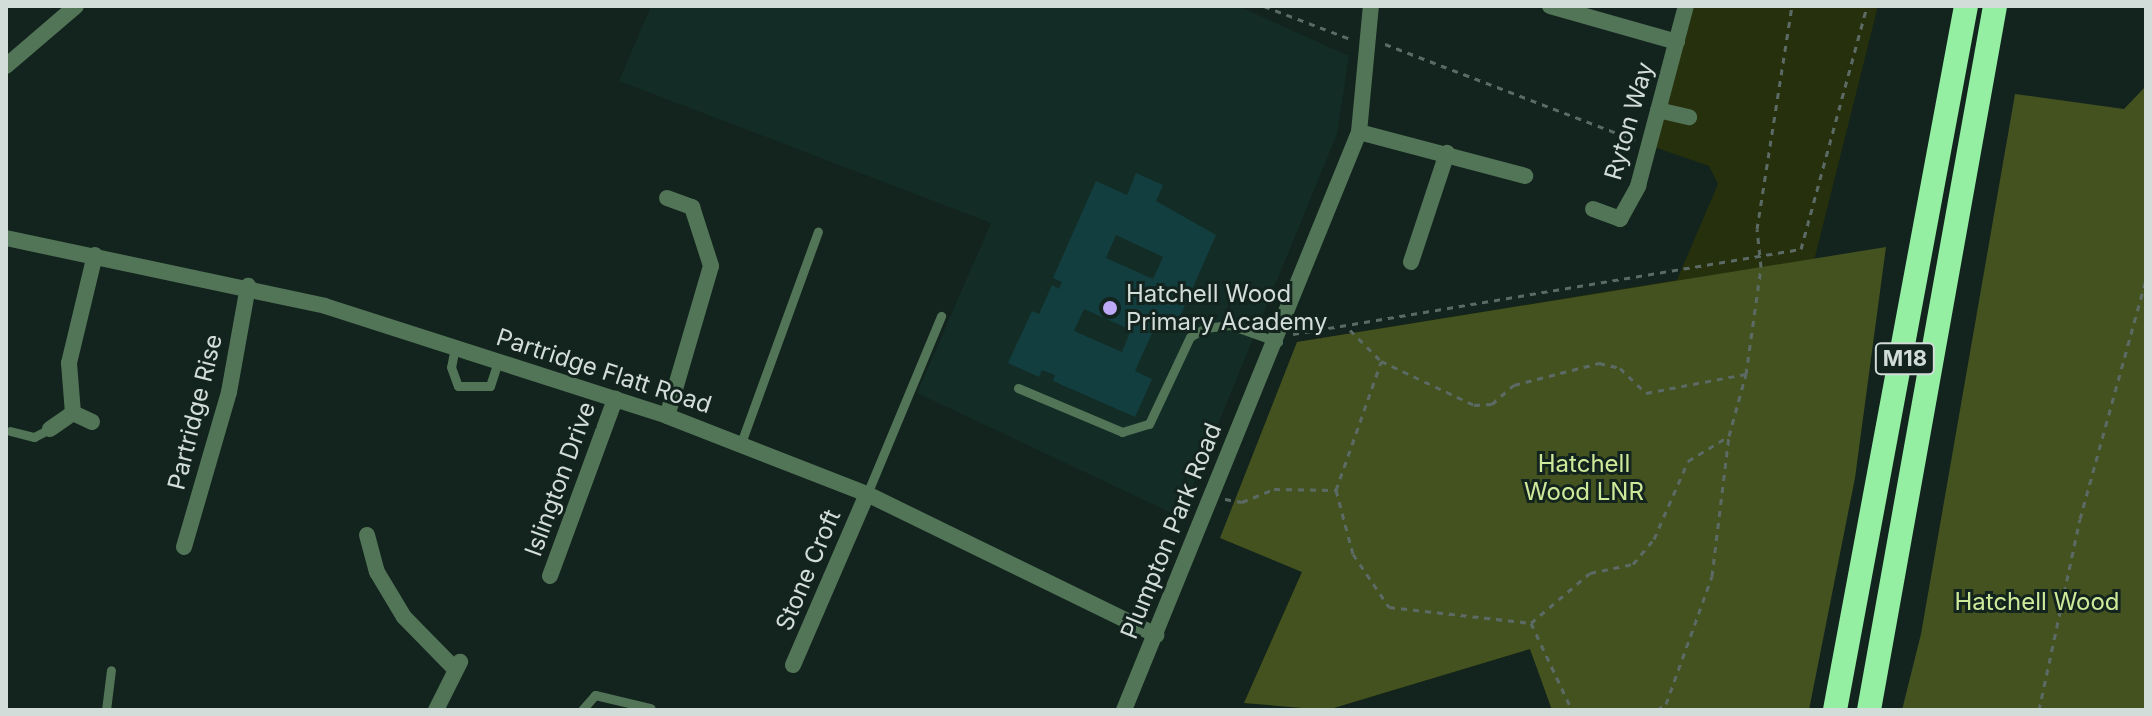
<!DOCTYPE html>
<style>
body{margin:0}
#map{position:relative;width:2152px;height:716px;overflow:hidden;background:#13231e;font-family:Inter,sans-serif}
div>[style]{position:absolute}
.built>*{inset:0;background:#132c25}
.green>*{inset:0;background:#26300c}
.forest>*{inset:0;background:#43521f}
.building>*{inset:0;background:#133e3f}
.path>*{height:3px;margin-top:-1.5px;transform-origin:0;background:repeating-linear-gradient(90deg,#5c6a65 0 6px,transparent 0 12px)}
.service>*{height:9px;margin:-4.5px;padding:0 4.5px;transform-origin:4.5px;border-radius:4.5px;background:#527557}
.minor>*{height:16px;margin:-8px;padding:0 8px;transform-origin:8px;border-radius:8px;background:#527557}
.motorway>*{height:24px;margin:-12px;padding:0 12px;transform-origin:12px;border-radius:12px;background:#94efa3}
.dots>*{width:22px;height:22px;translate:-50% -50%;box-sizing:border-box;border:4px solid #13231e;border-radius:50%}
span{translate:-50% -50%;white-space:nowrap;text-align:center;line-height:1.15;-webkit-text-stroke:6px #13231e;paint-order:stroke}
.shield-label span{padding:2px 6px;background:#13231e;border:2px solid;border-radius:6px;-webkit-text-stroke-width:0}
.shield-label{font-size:22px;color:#d2dcd8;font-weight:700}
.street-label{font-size:24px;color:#d2dcd8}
.poi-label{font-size:24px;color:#d2dcd8}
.left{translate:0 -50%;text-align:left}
.park-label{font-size:24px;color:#cee999}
.frame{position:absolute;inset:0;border:8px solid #d2dcd8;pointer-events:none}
</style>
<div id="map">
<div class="built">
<i style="clip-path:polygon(651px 6px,1238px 6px,1349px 56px,1337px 134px,1180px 517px,917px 393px,991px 223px,619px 81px)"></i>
</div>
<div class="green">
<i style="clip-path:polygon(1686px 6px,1878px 6px,1815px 257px,1552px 710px,1530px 649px,1327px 710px,1244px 703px,1302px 572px,1221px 538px,1297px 342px,1677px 280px,1718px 184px,1709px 166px,1654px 147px)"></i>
</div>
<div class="forest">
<i style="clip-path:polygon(2146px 86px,2146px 710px,1902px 710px,1921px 634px,2015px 94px,2124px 109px)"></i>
<i style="clip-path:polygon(1886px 247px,1855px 478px,1809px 710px,1552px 710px,1530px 649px,1327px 710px,1244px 703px,1302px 572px,1220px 538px,1297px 342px)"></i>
</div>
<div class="building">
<i style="clip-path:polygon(evenodd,1136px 173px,1163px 185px,1156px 201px,1216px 235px,1174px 330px,1157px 322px,1135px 371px,1152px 379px,1135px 417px,1053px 381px,1055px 375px,1042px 370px,1039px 377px,1008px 363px,1032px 311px,1039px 314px,1052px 285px,1059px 289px,1062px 282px,1053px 278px,1096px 181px,1127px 195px,1136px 173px,1116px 235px,1163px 257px,1153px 279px,1106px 258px,1116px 235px,1136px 173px,1084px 309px,1131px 330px,1122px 352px,1074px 331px,1084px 309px)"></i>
</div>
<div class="path">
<i style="left:1264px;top:6px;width:95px;rotate:20.9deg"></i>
<i style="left:1385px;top:44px;width:268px;rotate:21deg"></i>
<i style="left:1350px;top:330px;width:44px;rotate:45deg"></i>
<i style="left:1381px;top:361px;width:103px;rotate:25.3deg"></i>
<i style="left:1474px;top:405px;width:18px;rotate:-3deg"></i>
<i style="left:1492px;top:404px;width:29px;rotate:-41deg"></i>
<i style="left:1514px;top:385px;width:88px;rotate:-14.5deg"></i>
<i style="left:1599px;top:363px;width:22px;rotate:13deg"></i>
<i style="left:1620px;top:368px;width:36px;rotate:44deg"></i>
<i style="left:1646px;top:393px;width:102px;rotate:-10.8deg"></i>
<i style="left:1293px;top:334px;width:515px;rotate:-9.5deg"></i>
<i style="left:1801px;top:249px;width:252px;rotate:-74.8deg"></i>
<i style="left:1336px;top:490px;width:136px;rotate:-70.6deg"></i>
<i style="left:1225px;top:499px;width:17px;rotate:10deg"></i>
<i style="left:1242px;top:502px;width:35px;rotate:-22deg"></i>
<i style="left:1274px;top:489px;width:62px;rotate:0.9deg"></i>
<i style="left:1336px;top:490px;width:66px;rotate:75.1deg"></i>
<i style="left:1353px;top:554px;width:64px;rotate:55.8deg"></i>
<i style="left:1389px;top:607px;width:143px;rotate:6.4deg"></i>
<i style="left:1531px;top:623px;width:77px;rotate:-40.3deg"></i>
<i style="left:1590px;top:573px;width:44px;rotate:-11.8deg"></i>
<i style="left:1633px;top:564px;width:33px;rotate:-50deg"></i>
<i style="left:1654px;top:539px;width:85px;rotate:-66.4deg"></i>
<i style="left:1688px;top:461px;width:48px;rotate:-31.4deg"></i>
<i style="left:1729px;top:436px;width:64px;rotate:-74.7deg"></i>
<i style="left:1746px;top:374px;width:108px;rotate:-82deg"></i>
<i style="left:1761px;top:267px;width:38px;rotate:-96deg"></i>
<i style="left:1757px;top:229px;width:226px;rotate:-81.1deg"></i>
<i style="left:1531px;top:623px;width:96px;rotate:64.8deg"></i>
<i style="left:1657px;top:710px;width:11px;rotate:-34deg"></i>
<i style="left:1666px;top:704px;width:136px;rotate:-70.2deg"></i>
<i style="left:1712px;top:576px;width:141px;rotate:-83.1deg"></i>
<i style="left:2039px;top:710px;width:195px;rotate:-77.9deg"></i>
<i style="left:2080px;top:519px;width:249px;rotate:-74.6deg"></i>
</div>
<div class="service">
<i style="left:455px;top:347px;width:20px;rotate:101deg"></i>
<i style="left:451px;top:367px;width:20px;rotate:70deg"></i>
<i style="left:458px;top:386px;width:32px"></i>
<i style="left:490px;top:386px;width:26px;rotate:-72deg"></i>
<i style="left:1018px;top:388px;width:113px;rotate:22.9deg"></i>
<i style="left:1122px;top:432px;width:28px;rotate:-17deg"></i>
<i style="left:1149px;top:424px;width:96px;rotate:-64.8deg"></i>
<i style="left:1190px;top:337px;width:17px;rotate:-31deg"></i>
<i style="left:1205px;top:328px;width:25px;rotate:-7deg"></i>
<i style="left:1230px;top:325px;width:51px;rotate:19.5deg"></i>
<i style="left:10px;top:431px;width:25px;rotate:14deg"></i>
<i style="left:34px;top:437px;width:18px;rotate:-27deg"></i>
<i style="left:741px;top:443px;width:225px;rotate:-70deg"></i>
<i style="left:867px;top:494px;width:193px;rotate:-67.4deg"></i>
<i style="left:106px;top:710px;width:40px;rotate:-82.9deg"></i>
<i style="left:582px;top:710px;width:20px;rotate:-49deg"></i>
<i style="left:595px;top:695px;width:57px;rotate:13.3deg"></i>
</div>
<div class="minor">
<i style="left:1550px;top:6px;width:132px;rotate:15.8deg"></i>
<i style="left:6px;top:66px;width:92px;rotate:-40.6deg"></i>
<i style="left:1658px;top:110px;width:32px;rotate:13deg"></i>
<i style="left:1359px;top:132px;width:172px;rotate:14.8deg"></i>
<i style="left:667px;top:198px;width:27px;rotate:20deg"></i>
<i style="left:692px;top:207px;width:62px;rotate:72.1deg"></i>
<i style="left:711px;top:266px;width:156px;rotate:106.3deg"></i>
<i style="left:1593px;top:209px;width:29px;rotate:20deg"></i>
<i style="left:1620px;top:219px;width:38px;rotate:-61deg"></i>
<i style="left:1638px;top:186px;width:186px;rotate:-75.1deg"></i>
<i style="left:6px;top:238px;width:326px;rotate:12deg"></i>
<i style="left:325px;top:306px;width:359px;rotate:17.8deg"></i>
<i style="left:667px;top:416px;width:215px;rotate:21.3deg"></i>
<i style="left:867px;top:494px;width:322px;rotate:26deg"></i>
<i style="left:1411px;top:262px;width:115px;rotate:-71.7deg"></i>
<i style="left:73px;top:413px;width:50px;rotate:-94.6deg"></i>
<i style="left:69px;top:363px;width:111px;rotate:-76.5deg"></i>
<i style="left:50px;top:429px;width:28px;rotate:-35deg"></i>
<i style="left:73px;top:413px;width:21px;rotate:25deg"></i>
<i style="left:367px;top:535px;width:38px;rotate:75deg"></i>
<i style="left:377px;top:572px;width:52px;rotate:59deg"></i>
<i style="left:404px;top:617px;width:73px;rotate:45.6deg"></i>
<i style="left:184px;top:547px;width:161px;rotate:-73.8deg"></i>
<i style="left:229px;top:392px;width:108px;rotate:-79.8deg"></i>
<i style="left:550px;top:576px;width:189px;rotate:-69.8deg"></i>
<i style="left:793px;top:665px;width:186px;rotate:-66.6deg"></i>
<i style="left:436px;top:710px;width:54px;rotate:-63.4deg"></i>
<i style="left:1124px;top:710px;width:624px;rotate:-67.87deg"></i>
<i style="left:1359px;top:132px;width:127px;rotate:-84.6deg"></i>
</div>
<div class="motorway">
<i style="left:1835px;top:710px;width:716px;rotate:-79.46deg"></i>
<i style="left:1869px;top:710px;width:715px;rotate:-79.85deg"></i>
</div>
<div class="dots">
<i style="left:1110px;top:308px;background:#bda9f5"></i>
</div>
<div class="shield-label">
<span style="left:1905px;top:359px">M18</span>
</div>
<div class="street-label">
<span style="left:1629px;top:121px;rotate:-74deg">Ryton Way</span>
<span style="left:604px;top:371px;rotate:18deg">Partridge Flatt Road</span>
<span style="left:195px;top:412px;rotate:-76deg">Partridge Rise</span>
<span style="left:560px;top:479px;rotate:-70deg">Islington Drive</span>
<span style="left:1171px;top:531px;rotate:-68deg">Plumpton Park Road</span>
<span style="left:808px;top:570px;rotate:-67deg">Stone Croft</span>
</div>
<div class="poi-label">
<span class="left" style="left:1126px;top:308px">Hatchell Wood<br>Primary Academy</span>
</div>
<div class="park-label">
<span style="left:1584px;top:478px">Hatchell<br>Wood LNR</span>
<span style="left:2037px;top:602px">Hatchell Wood</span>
</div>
<div class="frame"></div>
</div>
